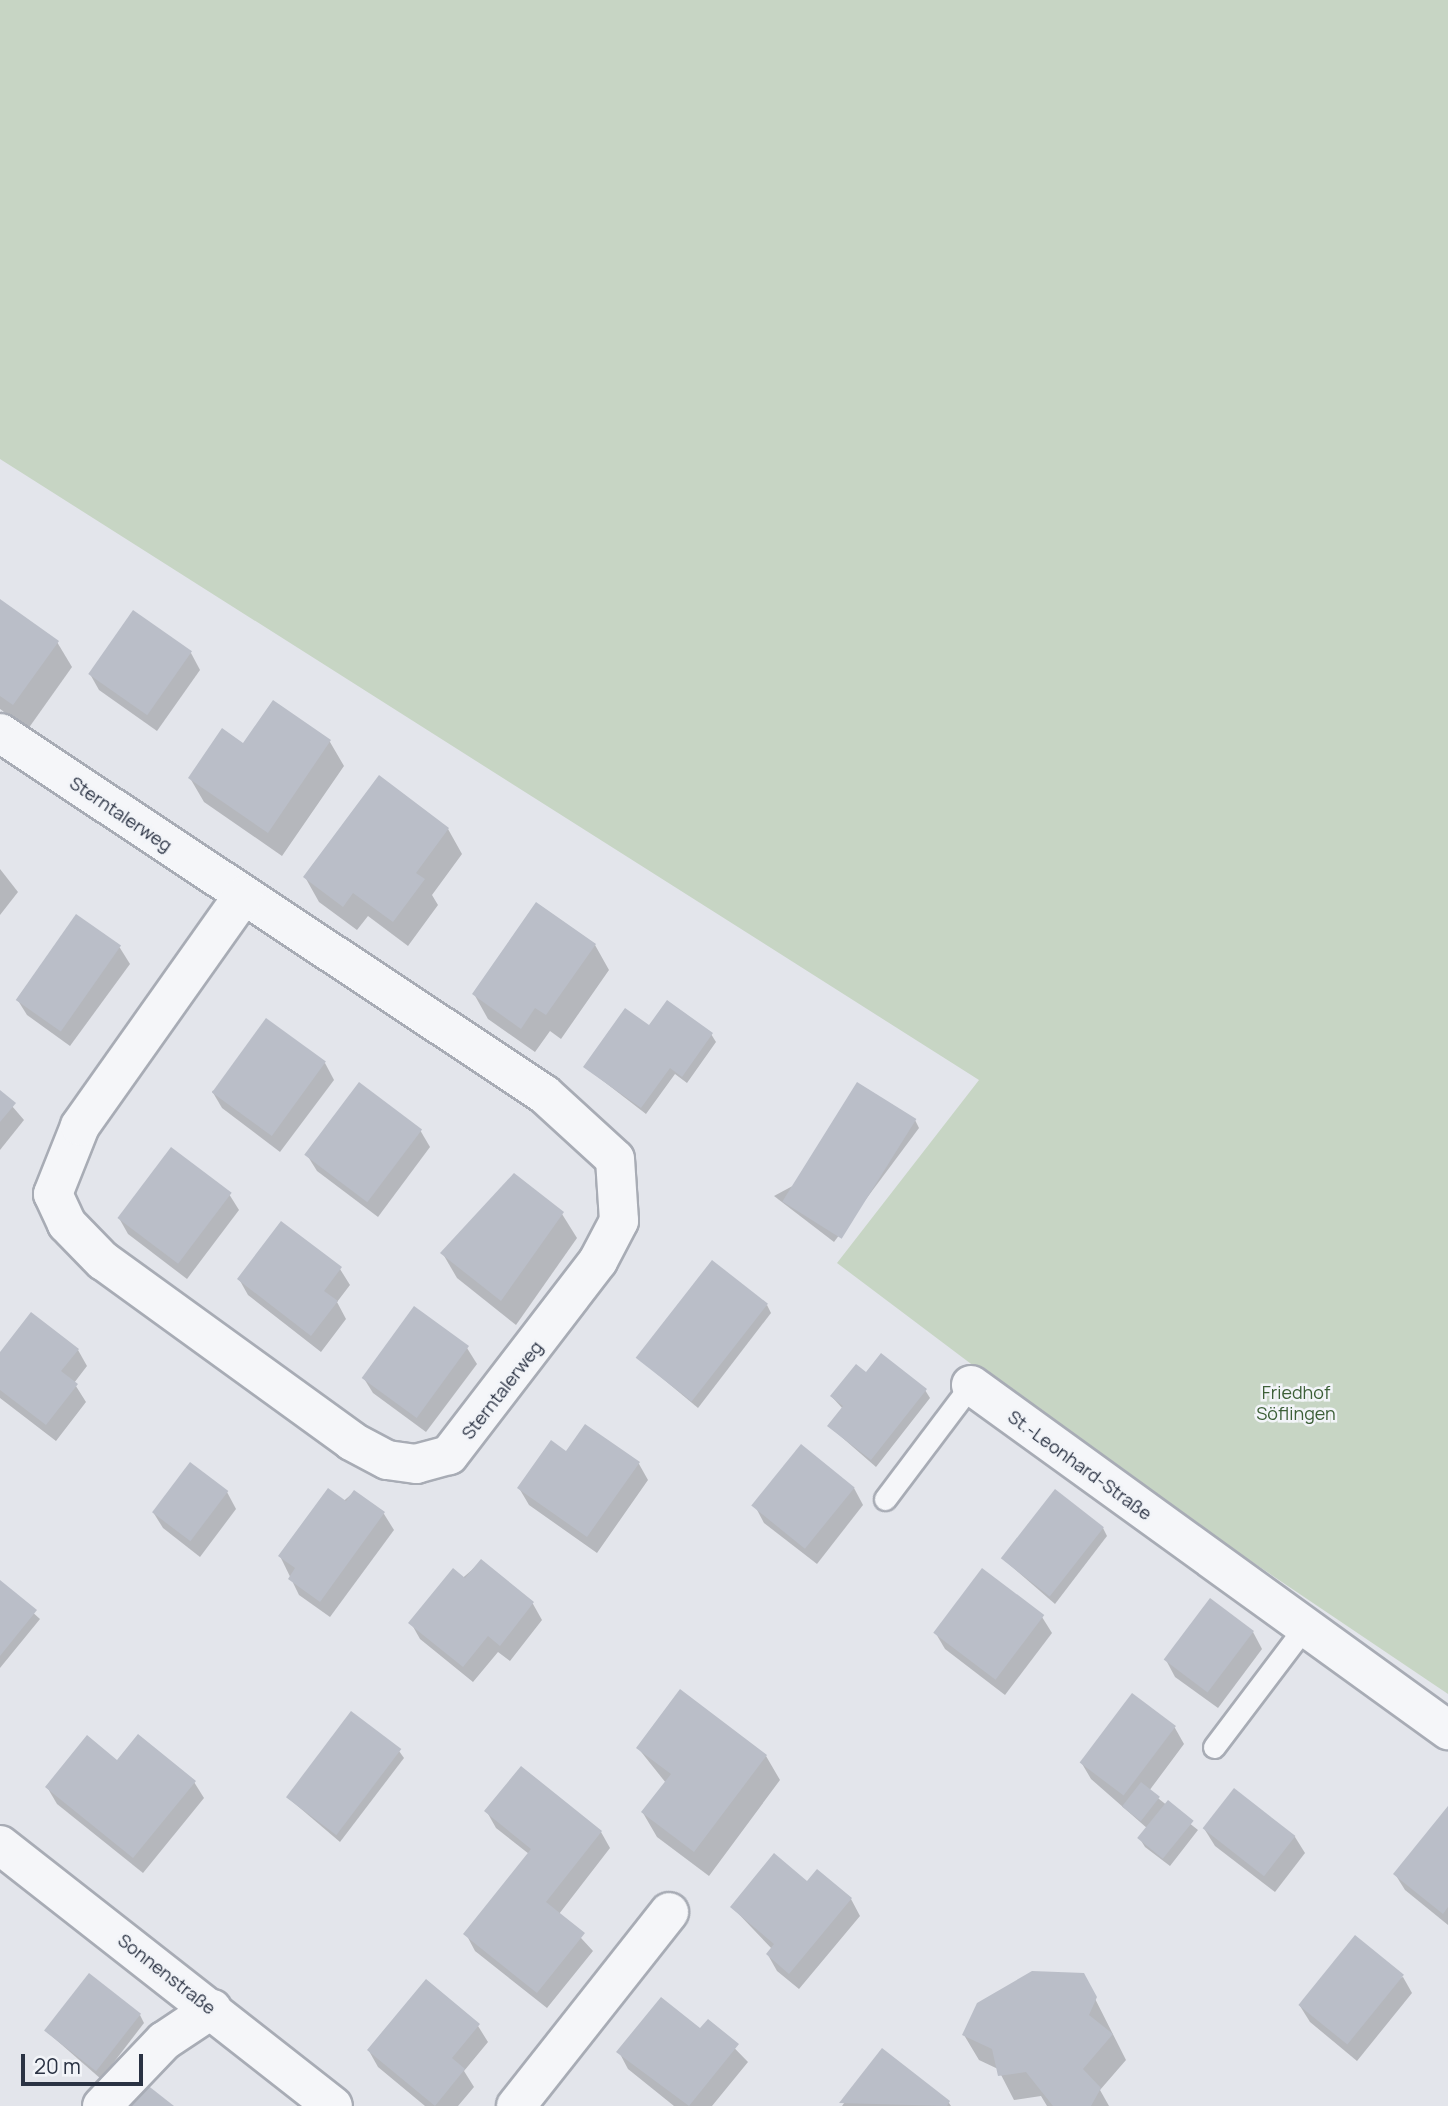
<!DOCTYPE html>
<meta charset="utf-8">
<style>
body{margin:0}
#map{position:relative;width:1448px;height:2106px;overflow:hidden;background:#e3e5eb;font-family:Manrope,sans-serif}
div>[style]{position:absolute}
.green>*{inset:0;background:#c7d5c4}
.shadow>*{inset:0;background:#0003}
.building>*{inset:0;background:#babec8;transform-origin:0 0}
.roads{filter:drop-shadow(2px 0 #a8acb5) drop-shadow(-2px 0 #a8acb5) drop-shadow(0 2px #a8acb5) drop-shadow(0 -2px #a8acb5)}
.lane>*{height:21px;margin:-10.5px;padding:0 10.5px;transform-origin:10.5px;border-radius:10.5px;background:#f5f6f9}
.street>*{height:38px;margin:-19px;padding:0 19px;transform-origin:19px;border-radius:19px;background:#f5f6f9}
span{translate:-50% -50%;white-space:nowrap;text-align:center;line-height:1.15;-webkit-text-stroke:5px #f2f4f8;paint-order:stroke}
.street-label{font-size:18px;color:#2a3243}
.park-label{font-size:18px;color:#3c5f37}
.scale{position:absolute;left:21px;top:2054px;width:122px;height:32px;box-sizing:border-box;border:4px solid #2a3243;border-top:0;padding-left:9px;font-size:21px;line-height:24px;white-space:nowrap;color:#2a3243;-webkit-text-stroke:5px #f2f4f8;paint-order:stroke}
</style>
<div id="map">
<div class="green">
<i style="clip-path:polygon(0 0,1448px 0,1448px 1694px,1076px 1443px,837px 1263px,979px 1080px,0 459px)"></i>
</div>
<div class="shadow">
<i style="clip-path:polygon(0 601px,57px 642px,72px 667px,28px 729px,0 709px)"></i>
<i style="clip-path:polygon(191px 653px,200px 670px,157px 731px,99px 690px,90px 674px)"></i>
<i style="clip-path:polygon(273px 702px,330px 742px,344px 766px,282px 856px,204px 802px,190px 778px,244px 745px)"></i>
<i style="clip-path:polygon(379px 778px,448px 829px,462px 854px,432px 895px,438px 905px,408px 946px,368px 916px,357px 930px,319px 902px,305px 877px)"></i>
<i style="clip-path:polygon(0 869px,18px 892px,0 915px)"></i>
<i style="clip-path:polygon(77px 916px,120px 948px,130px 964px,70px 1046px,27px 1015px,17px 999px)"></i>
<i style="clip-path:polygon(595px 945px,609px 970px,561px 1039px,550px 1031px,535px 1052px,488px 1019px,474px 994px)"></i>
<i style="clip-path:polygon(649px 1028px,711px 1034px,716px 1042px,687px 1083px,675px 1074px,646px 1114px,585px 1067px)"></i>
<i style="clip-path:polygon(325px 1063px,334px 1080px,280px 1152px,222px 1108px,212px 1091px)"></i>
<i style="clip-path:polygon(0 1092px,24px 1120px,0 1150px)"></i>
<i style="clip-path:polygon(915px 1120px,919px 1128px,834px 1242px,774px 1196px)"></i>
<i style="clip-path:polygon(420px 1130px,430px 1147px,378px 1217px,317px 1171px,307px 1155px)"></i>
<i style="clip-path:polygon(229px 1194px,239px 1210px,187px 1279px,128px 1234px,119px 1218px)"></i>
<i style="clip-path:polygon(562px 1214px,577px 1238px,516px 1325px,457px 1278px,443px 1254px)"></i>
<i style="clip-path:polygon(340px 1269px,350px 1285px,337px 1302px,346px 1319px,321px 1352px,248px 1295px,239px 1279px)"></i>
<i style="clip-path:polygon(767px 1305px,771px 1313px,698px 1408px,638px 1358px)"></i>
<i style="clip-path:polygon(467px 1348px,477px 1364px,426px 1432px,373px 1393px,363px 1377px)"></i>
<i style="clip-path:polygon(78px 1350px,87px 1366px,74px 1383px,86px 1402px,56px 1441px,0 1398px,0 1355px)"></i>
<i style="clip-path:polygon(867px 1375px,925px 1390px,930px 1398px,876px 1467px,830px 1427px,843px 1409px,832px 1397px)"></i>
<i style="clip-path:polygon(586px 1426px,639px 1464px,648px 1480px,597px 1553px,529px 1505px,519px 1488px,566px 1453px)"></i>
<i style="clip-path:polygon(854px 1488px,863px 1505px,817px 1564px,764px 1523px,755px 1506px)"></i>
<i style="clip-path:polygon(227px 1492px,236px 1509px,200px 1557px,163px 1528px,153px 1512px)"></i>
<i style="clip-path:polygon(354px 1492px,384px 1514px,394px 1530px,330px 1617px,299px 1595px,280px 1556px)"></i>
<i style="clip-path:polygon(1103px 1528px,1107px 1536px,1055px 1604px,1003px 1559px)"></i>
<i style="clip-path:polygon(481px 1562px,533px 1604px,542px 1620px,510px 1661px,498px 1652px,473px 1682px,420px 1639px,411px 1623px)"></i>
<i style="clip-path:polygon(0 1583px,40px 1619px,0 1668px)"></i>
<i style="clip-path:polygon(1042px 1617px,1052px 1633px,1005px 1695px,945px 1649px,935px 1632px)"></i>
<i style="clip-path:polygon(1253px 1632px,1262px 1649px,1218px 1708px,1175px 1677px,1166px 1660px)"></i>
<i style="clip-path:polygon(1132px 1695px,1175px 1728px,1184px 1744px,1149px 1791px,1198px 1830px,1170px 1866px,1145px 1847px,1140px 1839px,1148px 1829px,1091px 1779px,1081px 1762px)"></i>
<i style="clip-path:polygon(638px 1748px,766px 1756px,780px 1780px,709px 1876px,657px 1837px,643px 1813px,666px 1783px)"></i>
<i style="clip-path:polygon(399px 1751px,404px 1758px,340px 1842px,287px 1797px)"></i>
<i style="clip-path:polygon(118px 1762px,194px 1782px,204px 1798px,143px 1873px,57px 1804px,47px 1787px)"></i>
<i style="clip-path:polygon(1448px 1809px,1448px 1925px,1405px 1890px,1395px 1874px)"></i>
<i style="clip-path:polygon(487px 1812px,601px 1832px,610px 1848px,559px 1914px,593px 1951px,547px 2008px,475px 1951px,466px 1934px,529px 1854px,496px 1828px)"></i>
<i style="clip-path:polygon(1205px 1830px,1295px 1837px,1305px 1853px,1275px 1892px,1215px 1846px)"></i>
<i style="clip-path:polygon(807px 1883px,851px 1899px,860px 1916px,799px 1989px,777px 1971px,768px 1955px,772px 1949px,732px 1907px)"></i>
<i style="clip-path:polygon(1083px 1975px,1126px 2060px,1100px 2090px,1109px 2106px,1047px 2106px,1041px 2096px,1014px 2100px,998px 2069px,979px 2060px,964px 2035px)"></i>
<i style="clip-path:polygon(1403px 1977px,1412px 1993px,1357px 2061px,1310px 2022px,1300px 2006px)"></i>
<i style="clip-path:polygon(140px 2015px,144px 2023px,101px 2079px,46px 2031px)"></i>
<i style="clip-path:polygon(708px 2021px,748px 2062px,712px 2106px,674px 2106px,628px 2069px,619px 2052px,701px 2031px)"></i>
<i style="clip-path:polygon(478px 2026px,488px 2042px,464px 2071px,474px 2087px,458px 2106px,425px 2106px,378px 2067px,369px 2051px)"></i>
<i style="clip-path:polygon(882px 2051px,949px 2103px,951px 2106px,842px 2106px)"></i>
</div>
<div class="building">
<i style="clip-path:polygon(0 599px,59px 641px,13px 705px,0 696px)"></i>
<i style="left:133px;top:610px;width:72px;height:78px;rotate:35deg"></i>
<i style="clip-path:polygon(273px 700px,331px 740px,268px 833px,188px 778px,222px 728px,243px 743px)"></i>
<i style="clip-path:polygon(379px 775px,449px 828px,416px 873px,425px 879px,393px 922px,353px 893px,343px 907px,303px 877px)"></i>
<i style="clip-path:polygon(536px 902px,596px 944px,546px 1015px,535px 1008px,521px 1029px,472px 994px)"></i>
<i style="left:76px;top:914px;width:55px;height:105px;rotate:35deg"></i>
<i style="clip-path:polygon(667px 1000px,713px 1033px,682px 1077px,670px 1068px,641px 1108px,583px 1067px,625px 1008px,649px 1025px)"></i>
<i style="left:266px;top:1018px;width:74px;height:92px;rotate:36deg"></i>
<i style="left:359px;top:1082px;width:79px;height:91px;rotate:37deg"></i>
<i style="left:857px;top:1082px;width:70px;height:141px;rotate:32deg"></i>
<i style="clip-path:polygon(0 1090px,16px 1103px,0 1122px)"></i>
<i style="left:171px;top:1147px;width:76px;height:89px;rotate:37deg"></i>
<i style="clip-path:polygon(514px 1173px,564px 1212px,501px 1301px,440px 1253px)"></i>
<i style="clip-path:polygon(281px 1221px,342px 1267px,324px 1291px,338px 1301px,311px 1336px,237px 1279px)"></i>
<i style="left:712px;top:1260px;width:71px;height:124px;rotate:38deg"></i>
<i style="left:414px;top:1306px;width:68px;height:89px;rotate:36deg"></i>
<i style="clip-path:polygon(31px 1312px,79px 1349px,61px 1371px,78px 1384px,46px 1425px,0 1390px,0 1352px)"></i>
<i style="clip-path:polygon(881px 1353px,927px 1389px,871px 1460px,827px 1426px,843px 1406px,830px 1396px,856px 1364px,866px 1372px)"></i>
<i style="clip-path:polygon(585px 1424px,640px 1462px,587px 1537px,517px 1488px,551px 1440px,566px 1451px)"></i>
<i style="left:801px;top:1444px;width:69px;height:79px;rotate:39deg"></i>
<i style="left:190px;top:1462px;width:48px;height:63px;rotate:37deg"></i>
<i style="clip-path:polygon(328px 1488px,346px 1501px,354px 1490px,385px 1512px,320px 1602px,288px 1579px,295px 1568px,278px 1556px)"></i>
<i style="left:1055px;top:1489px;width:62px;height:88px;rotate:38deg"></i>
<i style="clip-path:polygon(481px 1559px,534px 1602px,500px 1646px,488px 1636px,463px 1667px,408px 1623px,453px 1568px,465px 1578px)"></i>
<i style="left:982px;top:1568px;width:78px;height:81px;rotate:37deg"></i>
<i style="clip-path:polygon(0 1580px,37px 1610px,0 1656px)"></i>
<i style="left:1210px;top:1598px;width:55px;height:77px;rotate:37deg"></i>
<i style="clip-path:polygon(680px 1689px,767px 1755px,694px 1852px,641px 1812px,671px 1774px,636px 1748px)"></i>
<i style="left:1132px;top:1693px;width:55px;height:87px;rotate:37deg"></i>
<i style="left:351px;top:1711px;width:63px;height:108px;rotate:37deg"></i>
<i style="clip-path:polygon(138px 1734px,196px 1781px,133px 1858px,45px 1787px,87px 1735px,117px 1760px)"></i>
<i style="clip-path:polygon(521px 1766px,602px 1831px,546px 1902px,585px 1933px,537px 1993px,463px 1934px,531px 1849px,484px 1811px)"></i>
<i style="left:1141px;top:1782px;width:24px;height:31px;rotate:38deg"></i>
<i style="left:1234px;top:1788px;width:78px;height:51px;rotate:38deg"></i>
<i style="left:1168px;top:1800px;width:33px;height:49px;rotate:39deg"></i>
<i style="clip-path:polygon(1448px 1806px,1448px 1907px,1443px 1914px,1393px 1874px)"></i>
<i style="clip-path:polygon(774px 1853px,807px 1881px,817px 1869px,852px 1898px,789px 1974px,766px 1954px,774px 1944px,730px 1907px)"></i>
<i style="left:1355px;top:1935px;width:63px;height:90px;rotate:39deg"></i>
<i style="clip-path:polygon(1032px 1971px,1084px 1973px,1097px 1997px,1089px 2015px,1113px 2034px,1083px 2069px,1101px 2088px,1091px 2106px,1053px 2106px,1026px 2072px,998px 2076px,992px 2049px,962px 2035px,977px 2003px)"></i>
<i style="left:89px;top:1973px;width:66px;height:73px;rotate:38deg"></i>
<i style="clip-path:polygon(426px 1979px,480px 2024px,452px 2058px,465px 2069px,435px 2106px,367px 2050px)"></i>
<i style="clip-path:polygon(661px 1997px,700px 2028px,708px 2019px,739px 2044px,689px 2106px,616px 2052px)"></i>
<i style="clip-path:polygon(882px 2048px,950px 2101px,947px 2106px,839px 2103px)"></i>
<i style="clip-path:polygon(146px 2084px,174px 2106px,128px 2106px)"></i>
</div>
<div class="roads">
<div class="lane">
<i style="left:885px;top:1499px;width:143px;rotate:-53deg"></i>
<i style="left:1214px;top:1747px;width:149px;rotate:-52.9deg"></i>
</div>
<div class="street">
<i style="left:0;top:733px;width:653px;rotate:33.57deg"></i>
<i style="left:544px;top:1094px;width:96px;rotate:42.5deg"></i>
<i style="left:615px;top:1159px;width:62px;rotate:86.3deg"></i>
<i style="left:619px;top:1221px;width:45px;rotate:117.7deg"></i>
<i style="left:598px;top:1261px;width:245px;rotate:127.5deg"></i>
<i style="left:449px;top:1455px;width:34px;rotate:165deg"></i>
<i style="left:416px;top:1464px;width:29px;rotate:-172deg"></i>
<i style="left:387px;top:1460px;width:40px;rotate:-152deg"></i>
<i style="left:352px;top:1441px;width:307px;rotate:-144.1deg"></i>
<i style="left:103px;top:1261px;width:52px;rotate:-134.2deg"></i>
<i style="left:67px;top:1224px;width:33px;rotate:-115deg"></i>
<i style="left:53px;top:1194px;width:73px;rotate:-68.3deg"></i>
<i style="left:80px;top:1126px;width:282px;rotate:-54.7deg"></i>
<i style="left:971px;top:1385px;width:589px;rotate:35.88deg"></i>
<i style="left:0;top:1845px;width:423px;rotate:38.1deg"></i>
<i style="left:102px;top:2106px;width:90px;rotate:-46.4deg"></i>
<i style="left:164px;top:2041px;width:58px;rotate:-33.7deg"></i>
<i style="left:516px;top:2106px;width:247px;rotate:-51.7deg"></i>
</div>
</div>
<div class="street-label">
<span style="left:121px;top:814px;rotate:34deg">Sterntalerweg</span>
<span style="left:502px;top:1390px;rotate:-52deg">Sterntalerweg</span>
<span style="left:1080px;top:1465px;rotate:36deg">St.-Leonhard-Straße</span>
<span style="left:167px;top:1974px;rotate:38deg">Sonnenstraße</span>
</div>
<div class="park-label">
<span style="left:1296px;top:1403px">Friedhof<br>Söflingen</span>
</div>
<div class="scale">20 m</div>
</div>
